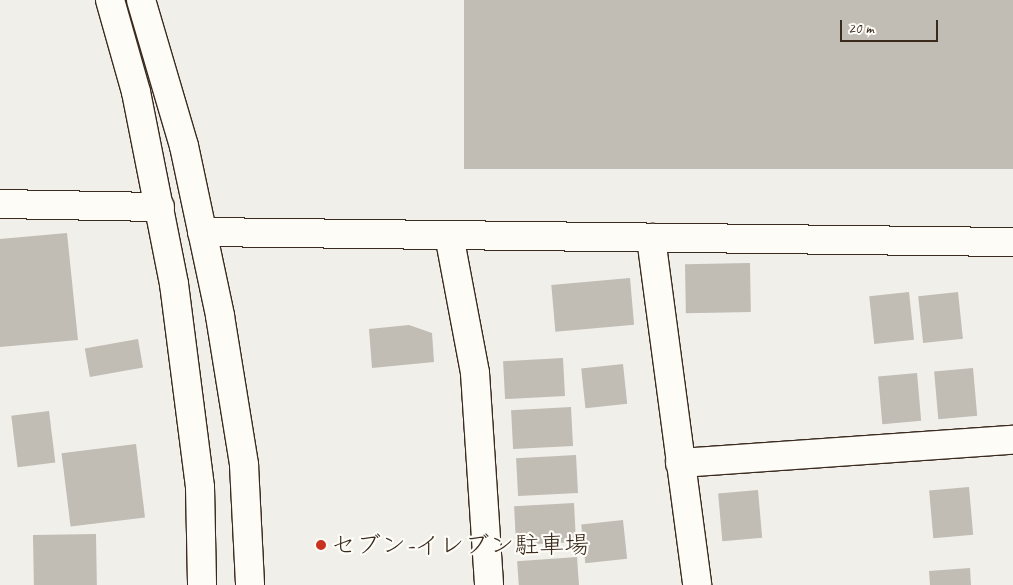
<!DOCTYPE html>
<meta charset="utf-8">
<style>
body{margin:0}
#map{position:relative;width:1013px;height:585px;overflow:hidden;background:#f1efea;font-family:Caveat,"Klee One",sans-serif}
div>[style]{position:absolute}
.building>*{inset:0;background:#c1bcb4;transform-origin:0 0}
.roads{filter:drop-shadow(1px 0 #3b2a1e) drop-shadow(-1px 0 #3b2a1e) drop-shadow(0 1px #3b2a1e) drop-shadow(0 -1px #3b2a1e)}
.street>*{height:28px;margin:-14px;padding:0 14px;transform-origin:14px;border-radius:14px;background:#fdfcf7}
.secondary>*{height:28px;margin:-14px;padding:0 14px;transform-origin:14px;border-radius:14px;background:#fdfcf7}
.dots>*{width:14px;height:14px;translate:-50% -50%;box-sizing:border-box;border:2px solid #fdfcf7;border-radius:50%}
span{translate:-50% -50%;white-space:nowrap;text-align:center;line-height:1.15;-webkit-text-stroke:4.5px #fdfcf7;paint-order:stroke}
.poi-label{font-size:25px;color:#3b2a1e}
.left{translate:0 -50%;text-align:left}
.scale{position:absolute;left:840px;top:20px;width:98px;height:22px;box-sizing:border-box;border:2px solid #3b2a1e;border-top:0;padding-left:6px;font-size:15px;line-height:18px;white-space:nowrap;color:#3b2a1e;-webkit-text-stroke:4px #fdfcf7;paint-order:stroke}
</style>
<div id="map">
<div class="building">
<i style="left:464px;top:0;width:549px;height:169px"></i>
<i style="clip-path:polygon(67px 233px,78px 340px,0 347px,0 239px)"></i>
<i style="left:750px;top:263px;width:49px;height:65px;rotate:89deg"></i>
<i style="left:630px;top:278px;width:47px;height:79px;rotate:85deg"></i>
<i style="left:909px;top:292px;width:48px;height:40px;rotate:84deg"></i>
<i style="left:958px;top:292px;width:47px;height:40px;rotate:84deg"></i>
<i style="clip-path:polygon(409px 325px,432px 333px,434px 362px,372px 368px,369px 329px)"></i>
<i style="left:138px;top:339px;width:29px;height:54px;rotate:80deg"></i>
<i style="left:563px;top:358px;width:38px;height:60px;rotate:87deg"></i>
<i style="left:623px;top:364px;width:40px;height:42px;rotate:84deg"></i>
<i style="left:973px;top:368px;width:48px;height:39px;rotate:85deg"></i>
<i style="left:917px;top:373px;width:48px;height:39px;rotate:85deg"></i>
<i style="left:571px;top:407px;width:39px;height:60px;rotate:87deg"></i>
<i style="left:49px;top:411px;width:52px;height:38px;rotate:83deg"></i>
<i style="left:136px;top:444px;width:74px;height:75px;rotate:83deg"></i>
<i style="left:576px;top:455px;width:38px;height:60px;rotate:87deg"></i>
<i style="left:969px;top:487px;width:48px;height:40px;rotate:85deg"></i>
<i style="left:758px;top:490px;width:48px;height:40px;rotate:85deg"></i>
<i style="left:574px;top:503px;width:39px;height:60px;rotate:87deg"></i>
<i style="left:623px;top:520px;width:39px;height:42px;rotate:84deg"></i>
<i style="left:96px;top:534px;width:51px;height:63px;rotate:89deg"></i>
<i style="left:577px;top:557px;width:28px;height:60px;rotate:86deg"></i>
<i style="clip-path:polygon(970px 568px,971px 585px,930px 585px,929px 571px)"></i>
</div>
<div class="roads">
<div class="street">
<i style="left:0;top:204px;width:160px;rotate:1.1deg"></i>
<i style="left:202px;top:232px;width:811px;rotate:0.71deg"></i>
<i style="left:449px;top:235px;width:140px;rotate:79.3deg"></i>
<i style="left:475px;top:373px;width:212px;rotate:86.2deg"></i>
<i style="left:651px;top:238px;width:350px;rotate:82.4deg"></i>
<i style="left:680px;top:463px;width:334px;rotate:-4deg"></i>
</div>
<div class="secondary">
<i style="left:110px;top:0;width:96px;rotate:74.2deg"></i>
<i style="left:136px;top:92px;width:196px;rotate:78.8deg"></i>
<i style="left:174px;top:284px;width:205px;rotate:82.7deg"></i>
<i style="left:200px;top:487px;width:98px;rotate:88.8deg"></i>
<i style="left:141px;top:0;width:152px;rotate:73.6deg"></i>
<i style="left:184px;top:146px;width:174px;rotate:78deg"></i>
<i style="left:220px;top:316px;width:151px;rotate:80.8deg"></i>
<i style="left:244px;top:465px;width:120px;rotate:87.1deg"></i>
</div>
</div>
<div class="dots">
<i style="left:321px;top:545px;background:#c8321e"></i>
</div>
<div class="poi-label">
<span class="left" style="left:331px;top:545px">セブン-イレブン駐車場</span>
</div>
<div class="scale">20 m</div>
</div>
